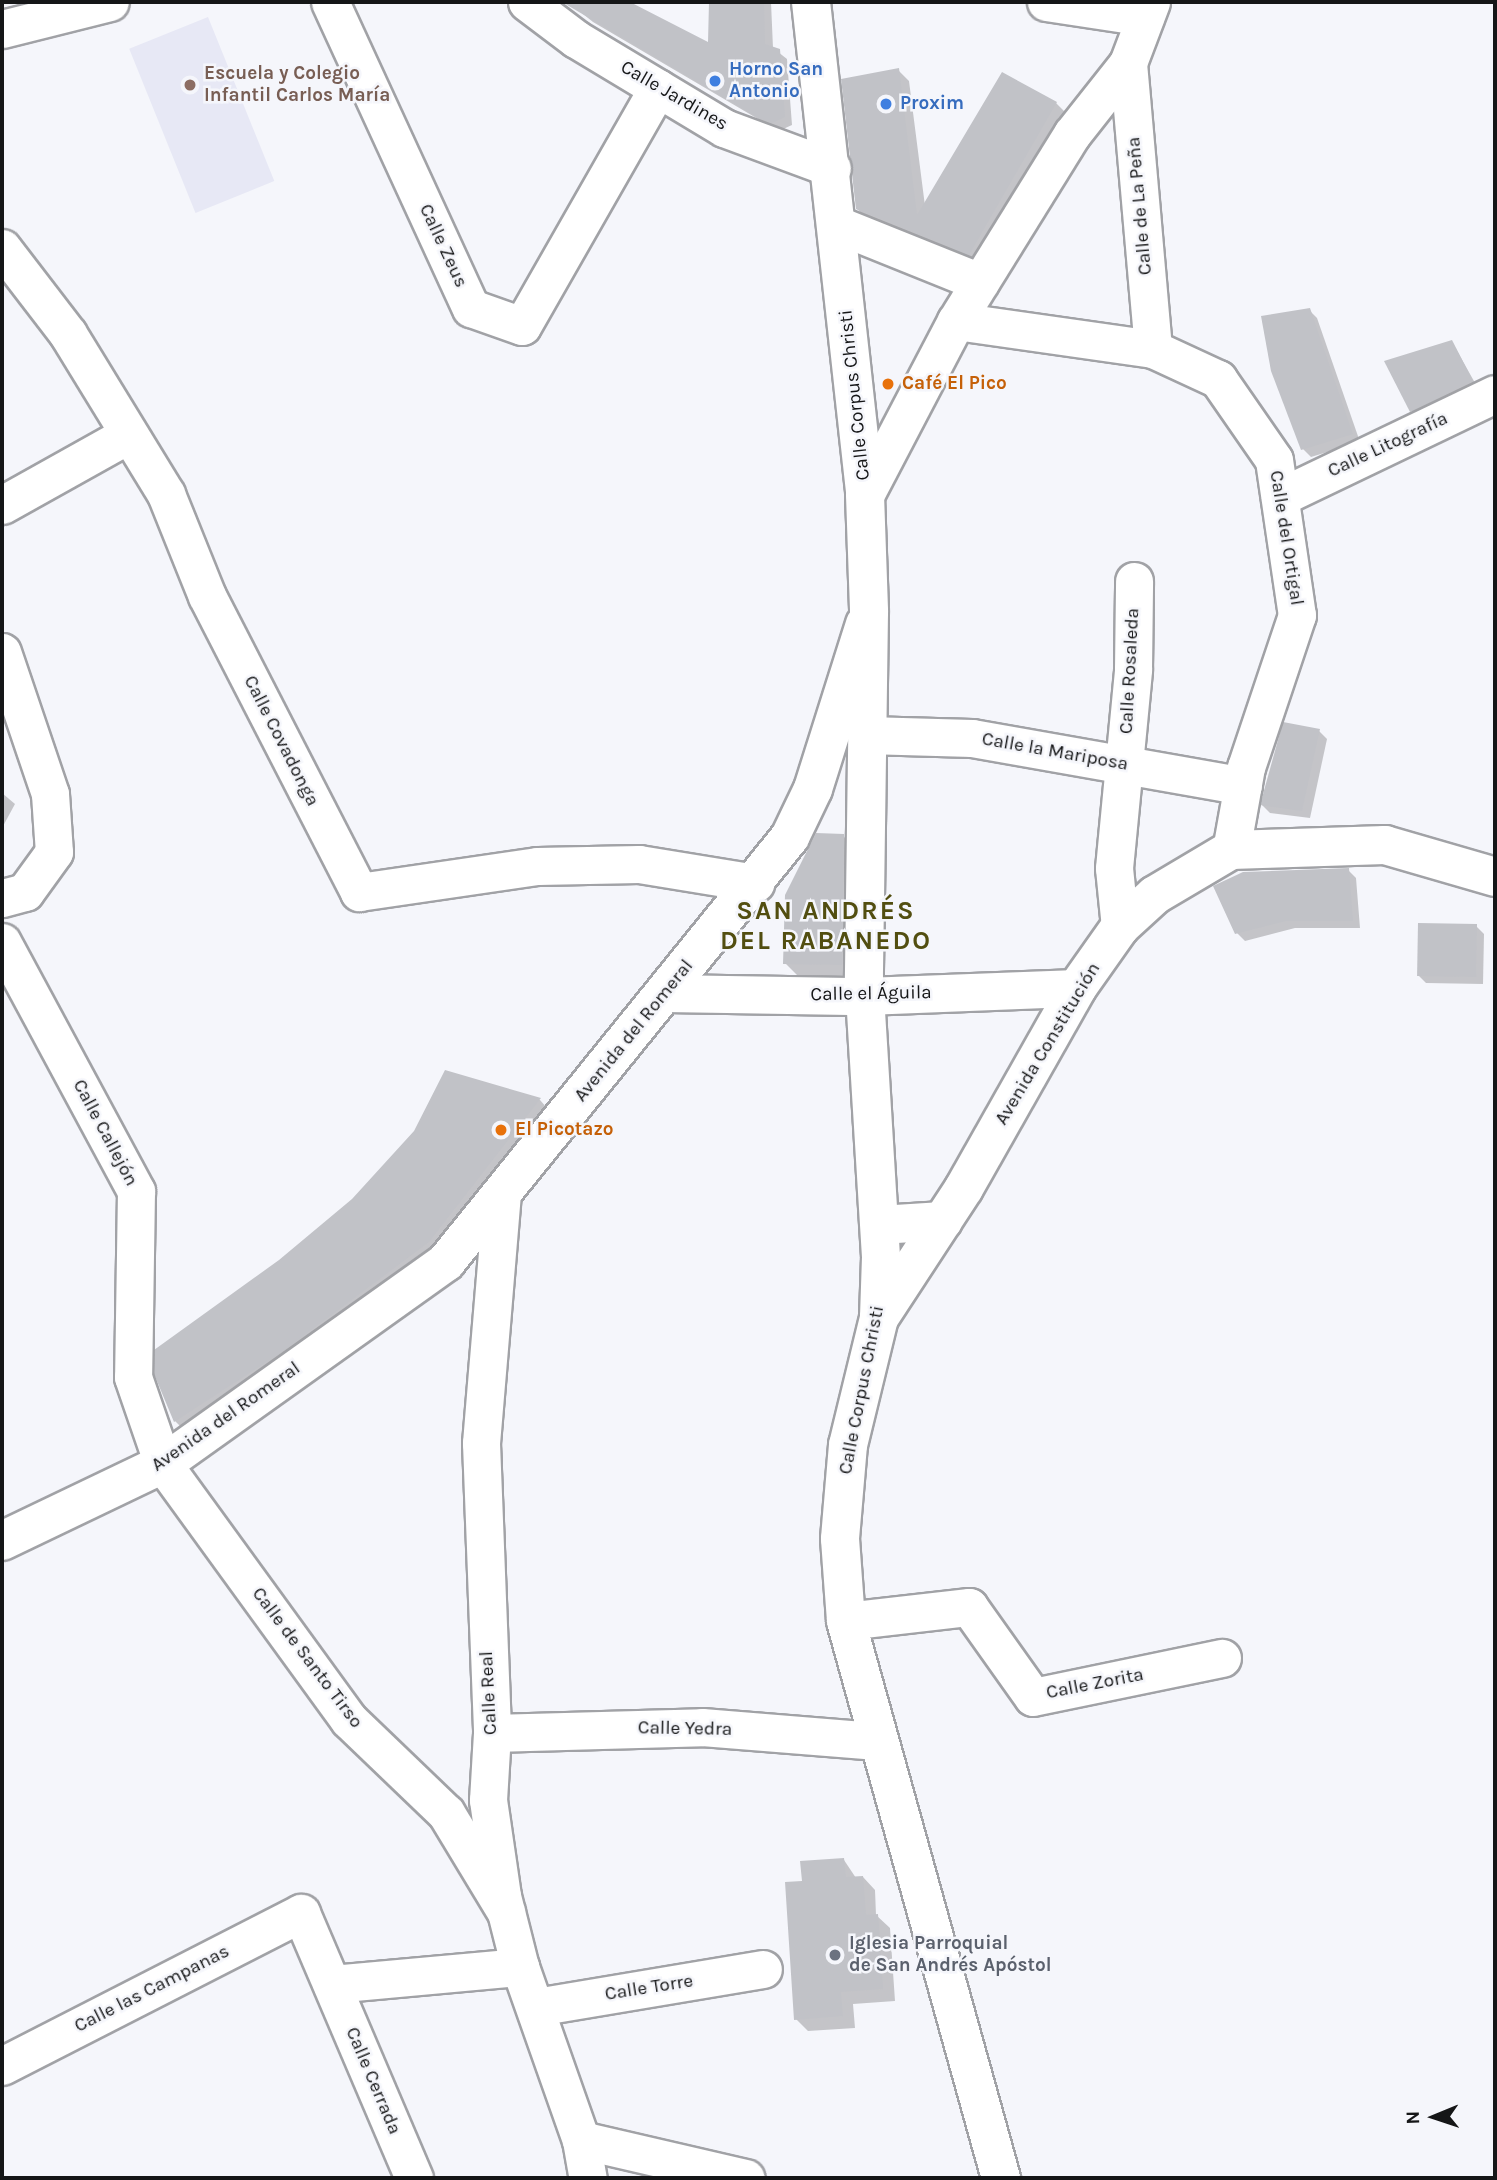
<!DOCTYPE html>
<meta charset="utf-8">
<style>
body{margin:0}
#map{position:relative;width:1497px;height:2180px;overflow:hidden;background:#f5f6fb;font-family:Karla,sans-serif}
div>[style]{position:absolute}
.built>*{inset:0;background:#e7e8f5;transform-origin:0 0}
.shadow>*{inset:0;background:#0003}
.building>*{inset:0;background:#c1c2c7;transform-origin:0 0}
.roads{filter:drop-shadow(2px 0 #a1a2a6) drop-shadow(-2px 0 #a1a2a6) drop-shadow(0 2px #a1a2a6) drop-shadow(0 -2px #a1a2a6)}
.minor>*{height:37px;margin:-18.5px;padding:0 18.5px;transform-origin:18.5px;border-radius:18.5px;background:#fff}
.tertiary>*{height:38px;margin:-19px;padding:0 19px;transform-origin:19px;border-radius:19px;background:#fff}
.secondary>*{height:38px;margin:-19px;padding:0 19px;transform-origin:19px;border-radius:19px;background:#fff}
.dots>*{width:19px;height:19px;translate:-50% -50%;box-sizing:border-box;border:4px solid #f5f6fb;border-radius:50%}
span{translate:-50% -50%;white-space:nowrap;text-align:center;line-height:1.15;-webkit-text-stroke:5px #f5f6fb;paint-order:stroke}
.shop-label{font-size:19px;color:#366cbe;font-weight:700}
.left{translate:0 -50%;text-align:left}
.education-label{font-size:19px;color:#785e54;font-weight:700}
.street-label{font-size:19px;color:#151617}
.food-label{font-size:19px;color:#c56008;font-weight:700}
.worship-label{font-size:19px;color:#5b616d;font-weight:700}
.district-label{font-size:26px;color:#524e10;font-weight:700;letter-spacing:2px}
.frame{position:absolute;inset:0;border:4px solid #151617;pointer-events:none}
.north{position:absolute;left:1399px;top:2082px;width:70px;height:70px;-webkit-text-stroke:5px #f5f6fb;paint-order:stroke;rotate:268deg;font-size:19px;font-weight:700;line-height:28px;text-align:center;color:#151617}
.north::after{content:'';display:block;margin:auto;width:24px;height:32px;background:#151617;clip-path:polygon(50% 0,100% 100%,50% 72%,0 100%)}
</style>
<div id="map">
<div class="built">
<i style="left:208px;top:17px;width:177px;height:85px;rotate:68deg"></i>
</div>
<div class="shadow">
<i style="clip-path:polygon(568px 2px,626px 2px,709px 45px,711px 2px,771px 2px,773px 48px,787px 59px,792px 125px,781px 130px,770px 126px,593px 22px)"></i>
<i style="clip-path:polygon(898px 70px,909px 81px,925px 206px,1003px 74px,1056px 103px,1068px 115px,980px 265px,869px 220px,857px 209px)"></i>
<i style="clip-path:polygon(1309px 310px,1317px 318px,1360px 442px,1311px 457px,1303px 449px)"></i>
<i style="clip-path:polygon(1452px 342px,1479px 390px,1419px 418px,1411px 410px)"></i>
<i style="clip-path:polygon(1319px 731px,1327px 739px,1310px 818px,1270px 813px,1262px 805px)"></i>
<i style="clip-path:polygon(2px 793px,15px 804px,2px 828px)"></i>
<i style="clip-path:polygon(817px 835px,843px 836px,856px 848px,854px 977px,797px 975px,785px 963px,786px 895px)"></i>
<i style="clip-path:polygon(1348px 870px,1356px 878px,1360px 928px,1295px 928px,1245px 941px,1237px 933px)"></i>
<i style="clip-path:polygon(1476px 926px,1484px 934px,1483px 984px,1426px 983px,1418px 975px)"></i>
<i style="clip-path:polygon(446px 1072px,540px 1100px,547px 1108px,436px 1250px,183px 1429px,175px 1421px,156px 1373px,353px 1201px,415px 1132px)"></i>
<i style="clip-path:polygon(844px 1860px,856px 1878px,863px 1877px,875px 1890px,876px 1915px,890px 1928px,895px 2001px,853px 2004px,855px 2028px,808px 2031px,796px 2019px,804px 1882px)"></i>
</div>
<div class="building">
<i style="clip-path:polygon(562px 2px,630px 2px,708px 42px,709px 2px,764px 2px,765px 44px,780px 49px,785px 117px,772px 123px,760px 119px)"></i>
<i style="clip-path:polygon(899px 68px,917px 215px,1002px 72px,1057px 102px,969px 255px,856px 209px,841px 79px)"></i>
<i style="clip-path:polygon(1310px 308px,1353px 434px,1301px 450px,1271px 371px,1261px 316px)"></i>
<i style="clip-path:polygon(1452px 340px,1473px 381px,1410px 412px,1384px 361px)"></i>
<i style="clip-path:polygon(1283px 722px,1320px 729px,1302px 811px,1260px 805px)"></i>
<i style="clip-path:polygon(816px 833px,844px 834px,842px 965px,783px 964px,785px 895px)"></i>
<i style="clip-path:polygon(1349px 868px,1353px 921px,1286px 921px,1235px 934px,1213px 886px,1243px 872px)"></i>
<i style="left:1418px;top:923px;width:59px;height:53px;rotate:1deg"></i>
<i style="clip-path:polygon(445px 1070px,541px 1098px,429px 1242px,282px 1352px,174px 1422px,154px 1374px,154px 1350px,279px 1260px,352px 1199px,414px 1131px)"></i>
<i style="clip-path:polygon(844px 1858px,846px 1877px,863px 1876px,866px 1915px,878px 1914px,883px 1989px,841px 1992px,843px 2016px,794px 2020px,785px 1882px,802px 1881px,800px 1861px)"></i>
</div>
<div class="roads">
<div class="minor">
<i style="left:330px;top:2px;width:337px;rotate:65.3deg"></i>
<i style="left:471px;top:308px;width:54px;rotate:19.4deg"></i>
<i style="left:522px;top:326px;width:274px;rotate:-60.3deg"></i>
<i style="left:527px;top:2px;width:61px;rotate:37.1deg"></i>
<i style="left:576px;top:39px;width:173px;rotate:31deg"></i>
<i style="left:724px;top:128px;width:115px;rotate:20.3deg"></i>
<i style="left:1046px;top:2px;width:100px;rotate:8.6deg"></i>
<i style="left:2px;top:29px;width:111px;rotate:-14deg"></i>
<i style="left:1128px;top:63px;width:287px;rotate:85deg"></i>
<i style="left:838px;top:225px;width:153px;rotate:21.9deg"></i>
<i style="left:2px;top:248px;width:108px;rotate:52.5deg"></i>
<i style="left:68px;top:334px;width:188px;rotate:58.5deg"></i>
<i style="left:166px;top:494px;width:110px;rotate:68.1deg"></i>
<i style="left:207px;top:596px;width:333px;rotate:62.8deg"></i>
<i style="left:359px;top:892px;width:180px;rotate:-8.3deg"></i>
<i style="left:537px;top:866px;width:102px;rotate:-1.1deg"></i>
<i style="left:639px;top:864px;width:118px;rotate:9.3deg"></i>
<i style="left:956px;top:321px;width:199px;rotate:8.1deg"></i>
<i style="left:1153px;top:349px;width:72px;rotate:24.8deg"></i>
<i style="left:1218px;top:379px;width:98px;rotate:55.3deg"></i>
<i style="left:1274px;top:460px;width:157px;rotate:81.6deg"></i>
<i style="left:1297px;top:615px;width:160px;rotate:108.5deg"></i>
<i style="left:1246px;top:767px;width:84px;rotate:100.2deg"></i>
<i style="left:865px;top:495px;width:196px;rotate:-62.4deg"></i>
<i style="left:956px;top:321px;width:220px;rotate:-58.2deg"></i>
<i style="left:1072px;top:134px;width:90px;rotate:-51.7deg"></i>
<i style="left:1128px;top:63px;width:65px;rotate:-69.3deg"></i>
<i style="left:1280px;top:497px;width:238px;rotate:-25.6deg"></i>
<i style="left:2px;top:505px;width:145px;rotate:-29.2deg"></i>
<i style="left:2px;top:652px;width:150px;rotate:71.3deg"></i>
<i style="left:50px;top:794px;width:58px;rotate:86.1deg"></i>
<i style="left:54px;top:852px;width:49px;rotate:125.9deg"></i>
<i style="left:25px;top:892px;width:24px;rotate:165deg"></i>
<i style="left:866px;top:735px;width:106px;rotate:1.6deg"></i>
<i style="left:972px;top:738px;width:275px;rotate:10deg"></i>
<i style="left:1120px;top:927px;width:59px;rotate:-95.8deg"></i>
<i style="left:1114px;top:868px;width:200px;rotate:-84.5deg"></i>
<i style="left:1133px;top:669px;width:88px;rotate:-89.3deg"></i>
<i style="left:2px;top:942px;width:283px;rotate:61.7deg"></i>
<i style="left:136px;top:1191px;width:186px;rotate:90.9deg"></i>
<i style="left:133px;top:1377px;width:92px;rotate:71deg"></i>
<i style="left:163px;top:1464px;width:316px;rotate:54deg"></i>
<i style="left:349px;top:1720px;width:134px;rotate:43.8deg"></i>
<i style="left:446px;top:1813px;width:116px;rotate:58.8deg"></i>
<i style="left:665px;top:993px;width:200px;rotate:0.9deg"></i>
<i style="left:865px;top:996px;width:212px;rotate:-2.2deg"></i>
<i style="left:502px;top:1193px;width:251px;rotate:94.8deg"></i>
<i style="left:481px;top:1443px;width:290px;rotate:87.8deg"></i>
<i style="left:492px;top:1733px;width:67px;rotate:93.4deg"></i>
<i style="left:488px;top:1800px;width:97px;rotate:81.7deg"></i>
<i style="left:502px;top:1896px;width:73px;rotate:75.8deg"></i>
<i style="left:520px;top:1967px;width:183px;rotate:70.6deg"></i>
<i style="left:581px;top:2140px;width:39px;rotate:80deg"></i>
<i style="left:846px;top:1621px;width:124px;rotate:-6.5deg"></i>
<i style="left:969px;top:1607px;width:110px;rotate:54.6deg"></i>
<i style="left:1033px;top:1697px;width:193px;rotate:-11.7deg"></i>
<i style="left:492px;top:1733px;width:210px;rotate:-1.6deg"></i>
<i style="left:702px;top:1727px;width:176px;rotate:4.6deg"></i>
<i style="left:332px;top:1984px;width:189px;rotate:-5.2deg"></i>
<i style="left:536px;top:2007px;width:230px;rotate:-9.5deg"></i>
<i style="left:2px;top:2066px;width:336px;rotate:-27.1deg"></i>
<i style="left:301px;top:1913px;width:288px;rotate:66.9deg"></i>
<i style="left:581px;top:2140px;width:169px;rotate:13deg"></i>
</div>
<div class="tertiary">
<i style="left:880px;top:1225px;width:63px;rotate:-3.6deg"></i>
<i style="left:879px;top:1318px;width:155px;rotate:-56.8deg"></i>
<i style="left:964px;top:1188px;width:230px;rotate:-60.5deg"></i>
<i style="left:1077px;top:988px;width:75px;rotate:-54.8deg"></i>
<i style="left:1120px;top:927px;width:47px;rotate:-42.4deg"></i>
<i style="left:1155px;top:895px;width:88px;rotate:-30.6deg"></i>
<i style="left:1231px;top:850px;width:154px;rotate:-1.9deg"></i>
<i style="left:1385px;top:845px;width:115px;rotate:16.2deg"></i>
<i style="left:2px;top:1541px;width:178px;rotate:-25.6deg"></i>
<i style="left:163px;top:1464px;width:348px;rotate:-35.5deg"></i>
<i style="left:446px;top:1262px;width:547px;rotate:-51.01deg"></i>
<i style="left:790px;top:837px;width:53px;rotate:-64.4deg"></i>
<i style="left:813px;top:789px;width:173px;rotate:-72.5deg"></i>
</div>
<div class="secondary">
<i style="left:811px;top:2px;width:496px;rotate:83.7deg"></i>
<i style="left:865px;top:495px;width:117px;rotate:88deg"></i>
<i style="left:869px;top:612px;width:367px;rotate:90.8deg"></i>
<i style="left:864px;top:979px;width:279px;rotate:86.5deg"></i>
<i style="left:881px;top:1257px;width:61px;rotate:91.9deg"></i>
<i style="left:879px;top:1318px;width:131px;rotate:103.7deg"></i>
<i style="left:848px;top:1445px;width:94px;rotate:94.9deg"></i>
<i style="left:840px;top:1539px;width:82px;rotate:85.8deg"></i>
<i style="left:846px;top:1621px;width:578px;rotate:74.45deg"></i>
</div>
</div>
<div class="dots">
<i style="left:715px;top:81px;background:#3f7fe0"></i>
<i style="left:190px;top:85px;background:#8d6e63"></i>
<i style="left:886px;top:104px;background:#3f7fe0"></i>
<i style="left:888px;top:384px;background:#e8710a"></i>
<i style="left:501px;top:1130px;background:#e8710a"></i>
<i style="left:835px;top:1955px;background:#6b7280"></i>
</div>
<div class="shop-label">
<span class="left" style="left:729px;top:81px">Horno San<br>Antonio</span>
<span class="left" style="left:900px;top:104px">Proxim</span>
</div>
<div class="education-label">
<span class="left" style="left:204px;top:85px">Escuela y Colegio<br>Infantil Carlos María</span>
</div>
<div class="street-label">
<span style="left:674px;top:96px;rotate:30deg">Calle Jardines</span>
<span style="left:1140px;top:206px;rotate:-95deg">Calle de La Peña</span>
<span style="left:443px;top:246px;rotate:65deg">Calle Zeus</span>
<span style="left:855px;top:395px;rotate:-96deg">Calle Corpus Christi</span>
<span style="left:1388px;top:445px;rotate:-25deg">Calle Litografía</span>
<span style="left:1286px;top:538px;rotate:81deg">Calle del Ortigal</span>
<span style="left:1130px;top:671px;rotate:-87deg">Calle Rosaleda</span>
<span style="left:281px;top:741px;rotate:63deg">Calle Covadonga</span>
<span style="left:1055px;top:752px;rotate:10deg">Calle la Mariposa</span>
<span style="left:871px;top:994px;rotate:-1deg">Calle el Águila</span>
<span style="left:634px;top:1031px;rotate:-51deg">Avenida del Romeral</span>
<span style="left:1048px;top:1044px;rotate:-59deg">Avenida Constitución</span>
<span style="left:105px;top:1133px;rotate:62deg">Calle Callejón</span>
<span style="left:862px;top:1390px;rotate:-79deg">Calle Corpus Christi</span>
<span style="left:226px;top:1417px;rotate:-35deg">Avenida del Romeral</span>
<span style="left:307px;top:1658px;rotate:53deg">Calle de Santo Tirso</span>
<span style="left:1095px;top:1684px;rotate:-11deg">Calle Zorita</span>
<span style="left:489px;top:1693px;rotate:-93deg">Calle Real</span>
<span style="left:685px;top:1729px;rotate:1deg">Calle Yedra</span>
<span style="left:649px;top:1988px;rotate:-9deg">Calle Torre</span>
<span style="left:152px;top:1989px;rotate:-27deg">Calle las Campanas</span>
<span style="left:373px;top:2081px;rotate:67deg">Calle Cerrada</span>
</div>
<div class="food-label">
<span class="left" style="left:902px;top:384px">Café El Pico</span>
<span class="left" style="left:515px;top:1130px">El Picotazo</span>
</div>
<div class="worship-label">
<span class="left" style="left:849px;top:1955px">Iglesia Parroquial<br>de San Andrés Apóstol</span>
</div>
<div class="district-label">
<span style="left:826px;top:926px">SAN ANDRÉS<br>DEL RABANEDO</span>
</div>
<div class="frame"></div>
<div class="north">N</div>
</div>
